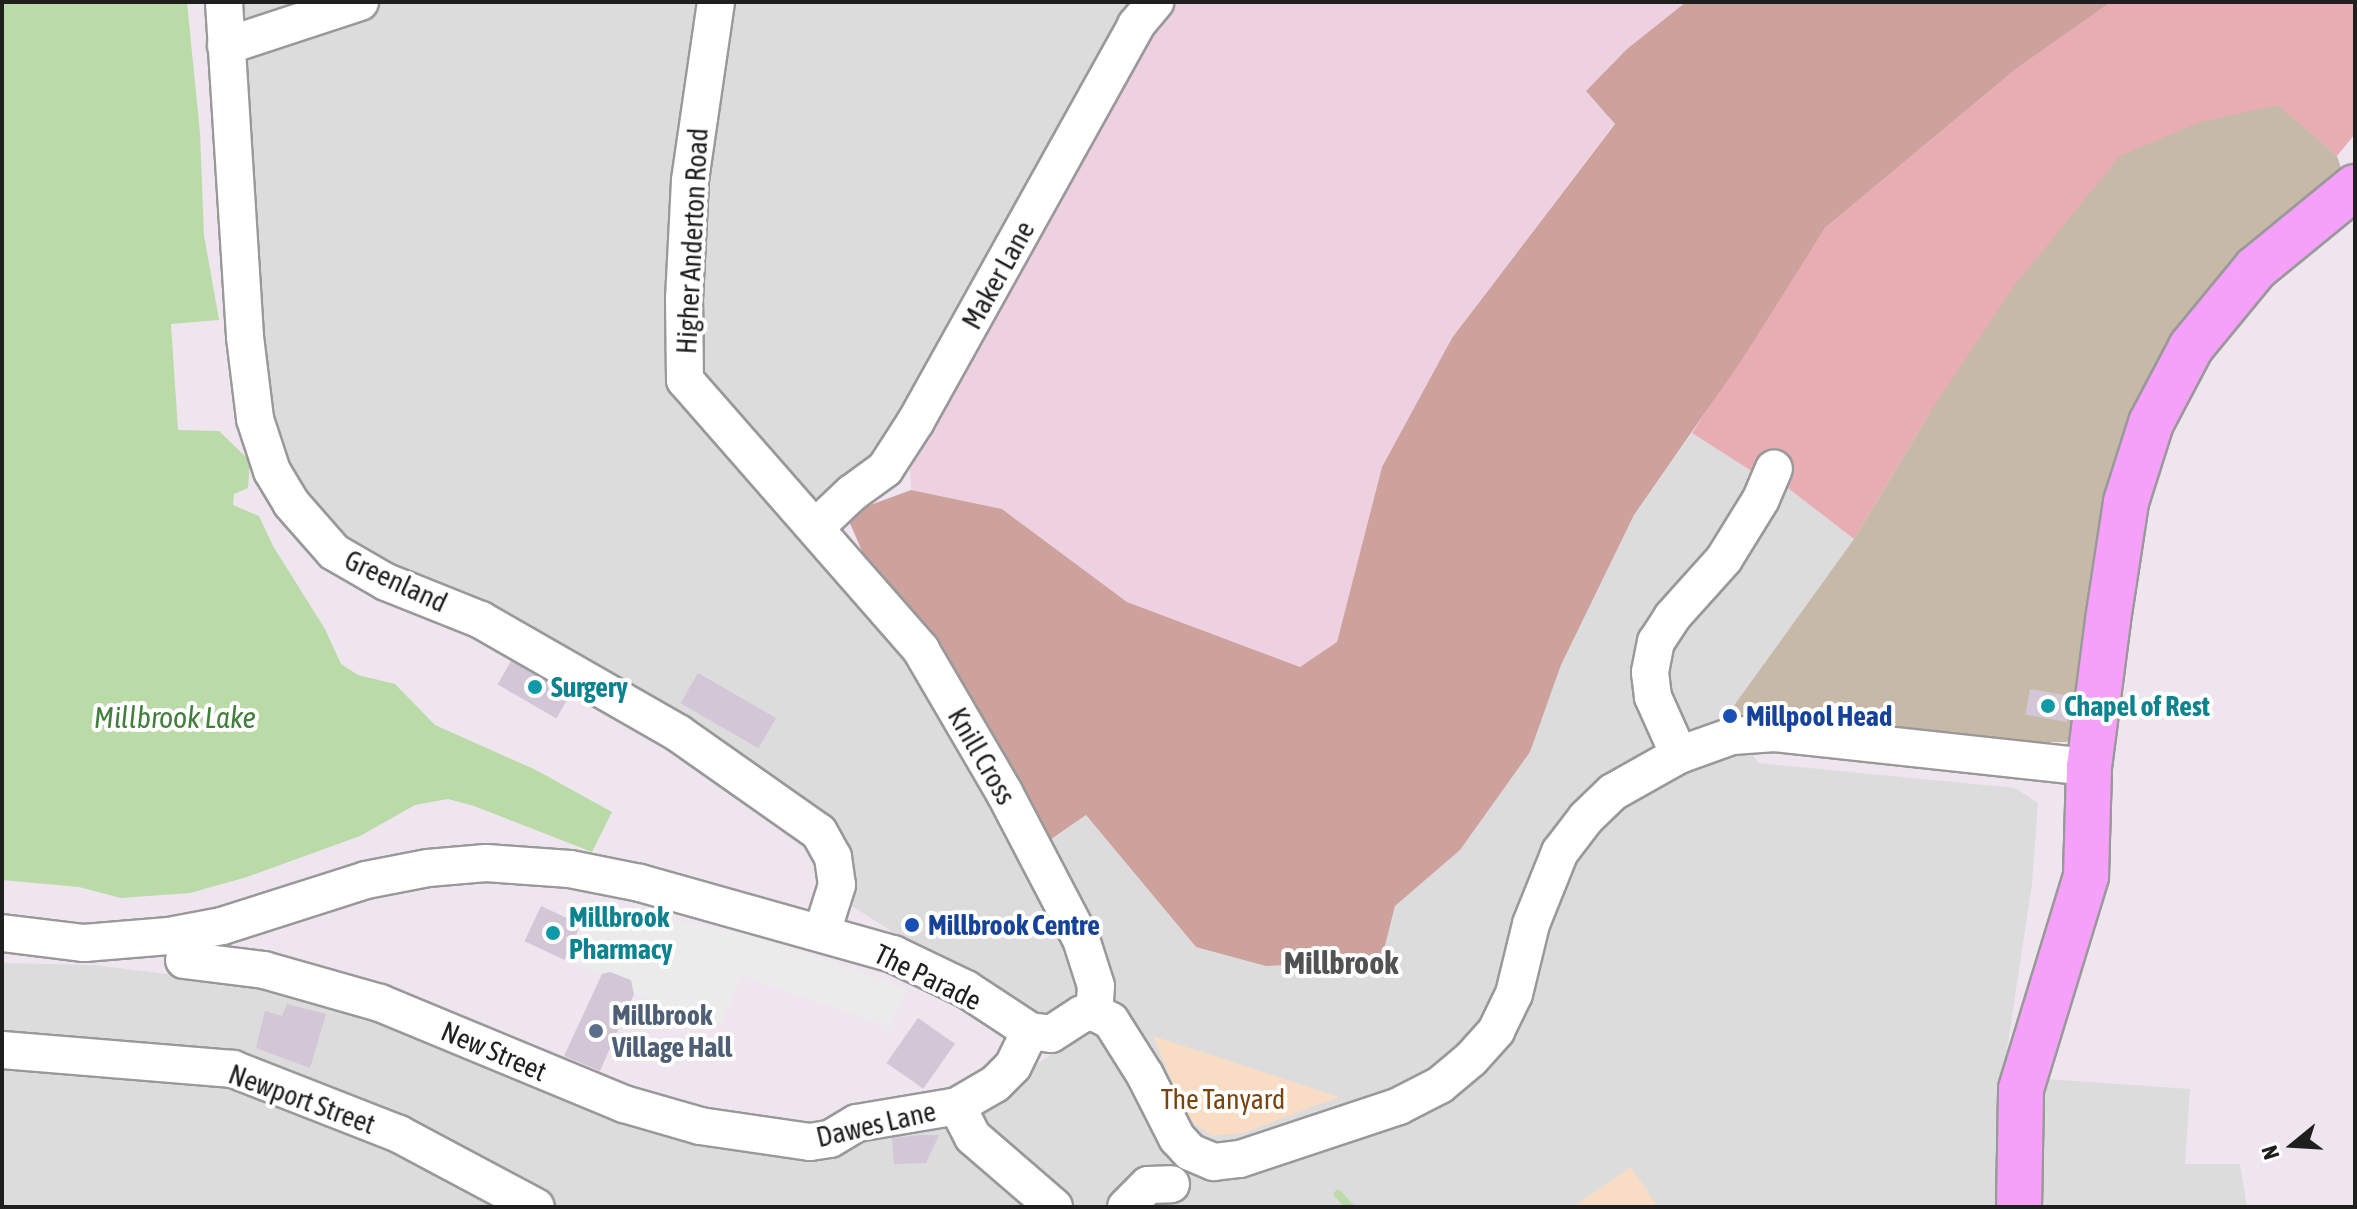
<!DOCTYPE html>
<style>
body{margin:0}
#map{position:relative;width:2357px;height:1209px;overflow:hidden;background:#efe5ef;font-family:"Asap Condensed",sans-serif}
div>[style]{position:absolute}
.residential>*{inset:0;background:#dcdcdd}
.farmland>*{inset:0;background:#edd1e0}
.grass>*{inset:0;background:#e8adb2}
.forest>*{inset:0;background:#cda19c}
.cemetery>*{inset:0;background:#c7b9a7}
.park>*{inset:0;background:#f8ddc4}
.parking>*{inset:0;background:#ebebeb}
.water>*{inset:0;background:#badba7}
.stream>*{height:8px;margin:-4px;padding:0 4px;transform-origin:4px;border-radius:4px;background:#badba7}
.building>*{inset:0;background:#d3c6d6;transform-origin:0 0}
.roads{filter:drop-shadow(2px 0 #999) drop-shadow(-2px 0 #999) drop-shadow(0 2px #999) drop-shadow(0 -2px #999)}
.minor>*{height:36px;margin:-18px;padding:0 18px;transform-origin:18px;border-radius:18px;background:#fff}
.major>*{height:44px;margin:-22px;padding:0 22px;transform-origin:22px;border-radius:22px;background:#f6a1f9}
.dots>*{width:22px;height:22px;translate:-50% -50%;box-sizing:border-box;border:4px solid #fff;border-radius:50%}
span{translate:-50% -50%;white-space:nowrap;text-align:center;line-height:1.15;-webkit-text-stroke:8px #fff;paint-order:stroke}
.street-label{font-size:28px;color:#1f1f1f}
.culture-label{font-size:28px;color:#0d838f;font-weight:700}
.left{translate:0 -50%;text-align:left}
.transit-label{font-size:28px;color:#164399;font-weight:700}
.service-label{font-size:28px;color:#4e5e75;font-weight:700}
.park-label{font-size:28px;color:#7a440f}
.water-label{font-size:30px;color:#427e3c;font-style:italic}
.quarter-label{font-size:32px;color:#525252;font-weight:700}
.frame{position:absolute;inset:0;border:4px solid #1f1f1f;pointer-events:none}
.north{position:absolute;left:2253px;top:1105px;width:80px;height:80px;-webkit-text-stroke:6px #fff;paint-order:stroke;rotate:252deg;font-size:22px;font-weight:700;line-height:32px;text-align:center;color:#1f1f1f}
.north::after{content:'';display:block;margin:auto;width:28px;height:36px;background:#1f1f1f;clip-path:polygon(50% 0,100% 100%,50% 72%,0 100%)}
</style>
<div id="map">
<div class="residential">
<i style="clip-path:polygon(240px 2px,1132px 2px,1119px 17px,885px 452px,797px 521px,910px 662px,1021px 861px,1086px 815px,1196px 947px,1381px 961px,1395px 906px,1460px 850px,1530px 752px,1561px 665px,1634px 515px,1692px 433px,1753px 472px,1784px 485px,1854px 539px,1730px 711px,1758px 763px,2015px 788px,2038px 803px,2032px 884px,2003px 1076px,2190px 1089px,2185px 1164px,2240px 1164px,2247px 1207px,2px 1207px,2px 963px,94px 965px,231px 982px,352px 1005px,800px 1153px,954px 1119px,1050px 1055px,989px 994px,849px 904px,847px 859px,332px 537px,277px 454px,260px 372px)"></i>
</div>
<div class="farmland">
<i style="clip-path:polygon(1178px 2px,1686px 2px,1627px 49px,1586px 91px,1615px 123px,1452px 338px,1382px 467px,1337px 642px,1300px 667px,1127px 602px,1002px 509px,911px 490px,910px 463px,1149px 37px)"></i>
</div>
<div class="grass">
<i style="clip-path:polygon(2111px 2px,2355px 2px,2355px 134px,2337px 156px,2277px 105px,1929px 414px,1854px 539px,1784px 485px,1753px 472px,1692px 433px,1825px 228px,2016px 69px)"></i>
</div>
<div class="forest">
<i style="clip-path:polygon(1686px 2px,2111px 2px,2016px 69px,1825px 228px,1741px 361px,1634px 515px,1561px 665px,1530px 752px,1460px 850px,1395px 906px,1381px 961px,1266px 966px,1196px 947px,1086px 815px,1050px 840px,936px 653px,865px 558px,846px 514px,911px 490px,1002px 509px,1127px 602px,1300px 667px,1337px 642px,1382px 467px,1452px 338px,1615px 124px,1586px 91px,1627px 49px)"></i>
</div>
<div class="cemetery">
<i style="clip-path:polygon(2278px 105px,2337px 156px,2341px 168px,2337px 176px,2192px 314px,2148px 378px,2121px 446px,2104px 526px,2077px 730px,2067px 742px,2036px 742px,1888px 733px,1735px 718px,1730px 711px,1854px 539px,1929px 414px,2014px 286px,2120px 156px,2200px 122px)"></i>
</div>
<div class="park">
<i style="clip-path:polygon(1153px 1036px,1339px 1097px,1243px 1133px,1212px 1136px,1187px 1117px)"></i>
<i style="clip-path:polygon(1631px 1167px,1658px 1207px,1573px 1207px)"></i>
</div>
<div class="parking">
<i style="clip-path:polygon(587px 901px,763px 938px,906px 988px,891px 1028px,741px 975px,722px 1023px,634px 994px,631px 980px,610px 972px,602px 974px,566px 960px,583px 923px,572px 918px)"></i>
</div>
<div class="water">
<i style="clip-path:polygon(2px 2px,187px 2px,200px 133px,204px 235px,219px 320px,171px 324px,178px 430px,219px 431px,250px 461px,248px 488px,234px 494px,233px 505px,259px 516px,273px 546px,325px 629px,341px 664px,358px 675px,395px 684px,435px 725px,536px 770px,612px 812px,592px 852px,474px 806px,448px 799px,415px 805px,360px 836px,247px 877px,190px 893px,121px 898px,79px 887px,2px 880px)"></i>
</div>
<div class="stream">
<i style="left:1338px;top:1194px;width:18px;rotate:47deg"></i>
</div>
<div class="building">
<i style="left:511px;top:661px;width:68px;height:27px;rotate:30deg"></i>
<i style="left:698px;top:673px;width:90px;height:35px;rotate:30deg"></i>
<i style="left:2030px;top:689px;width:42px;height:26px;rotate:10deg"></i>
<i style="left:541px;top:906px;width:44px;height:39px;rotate:25deg"></i>
<i style="clip-path:polygon(610px 972px,631px 980px,634px 994px,600px 1071px,564px 1056px,602px 974px)"></i>
<i style="clip-path:polygon(287px 1004px,326px 1014px,310px 1068px,256px 1048px,265px 1011px,282px 1016px)"></i>
<i style="left:918px;top:1018px;width:45px;height:55px;rotate:35deg"></i>
<i style="clip-path:polygon(920px 1135px,939px 1135px,926px 1163px,894px 1164px,892px 1138px)"></i>
</div>
<div class="roads">
<div class="minor">
<i style="left:224px;top:2px;width:336px;rotate:86.4deg"></i>
<i style="left:245px;top:337px;width:83px;rotate:83deg"></i>
<i style="left:255px;top:419px;width:55px;rotate:71.9deg"></i>
<i style="left:272px;top:471px;width:37px;rotate:59deg"></i>
<i style="left:291px;top:503px;width:65px;rotate:48.7deg"></i>
<i style="left:334px;top:552px;width:60px;rotate:30deg"></i>
<i style="left:386px;top:582px;width:102px;rotate:21.8deg"></i>
<i style="left:481px;top:620px;width:227px;rotate:29.8deg"></i>
<i style="left:678px;top:733px;width:172px;rotate:35.1deg"></i>
<i style="left:819px;top:832px;width:29px;rotate:61deg"></i>
<i style="left:833px;top:857px;width:28px;rotate:82deg"></i>
<i style="left:837px;top:885px;width:49px;rotate:107.7deg"></i>
<i style="left:716px;top:2px;width:181px;rotate:98.3deg"></i>
<i style="left:690px;top:181px;width:117px;rotate:92.9deg"></i>
<i style="left:684px;top:298px;width:82px;rotate:89.3deg"></i>
<i style="left:685px;top:380px;width:359px;rotate:48.8deg"></i>
<i style="left:921px;top:650px;width:164px;rotate:59.7deg"></i>
<i style="left:1004px;top:792px;width:166px;rotate:62.4deg"></i>
<i style="left:1081px;top:939px;width:49px;rotate:72.3deg"></i>
<i style="left:1096px;top:986px;width:26px;rotate:94deg"></i>
<i style="left:226px;top:46px;width:141px;rotate:-18.2deg"></i>
<i style="left:816px;top:527px;width:50px;rotate:-43.4deg"></i>
<i style="left:852px;top:493px;width:41px;rotate:-36deg"></i>
<i style="left:885px;top:469px;width:57px;rotate:-57.1deg"></i>
<i style="left:916px;top:421px;width:453px;rotate:-60.9deg"></i>
<i style="left:1136px;top:25px;width:30px;rotate:-50deg"></i>
<i style="left:1679px;top:755px;width:64px;rotate:-114.1deg"></i>
<i style="left:1653px;top:697px;width:25px;rotate:-97deg"></i>
<i style="left:1650px;top:672px;width:31px;rotate:-79deg"></i>
<i style="left:1656px;top:642px;width:30px;rotate:-57deg"></i>
<i style="left:1672px;top:617px;width:78px;rotate:-48.1deg"></i>
<i style="left:1724px;top:559px;width:70px;rotate:-58.3deg"></i>
<i style="left:1761px;top:499px;width:33px;rotate:-67deg"></i>
<i style="left:2px;top:933px;width:83px;rotate:7deg"></i>
<i style="left:84px;top:943px;width:85px;rotate:-4.7deg"></i>
<i style="left:169px;top:936px;width:54px;rotate:-10.7deg"></i>
<i style="left:222px;top:926px;width:151px;rotate:-17.7deg"></i>
<i style="left:366px;top:880px;width:63px;rotate:-11deg"></i>
<i style="left:428px;top:868px;width:58px;rotate:-4.9deg"></i>
<i style="left:486px;top:863px;width:84px;rotate:4.1deg"></i>
<i style="left:570px;top:869px;width:71px;rotate:11.3deg"></i>
<i style="left:640px;top:883px;width:263px;rotate:15.7deg"></i>
<i style="left:893px;top:954px;width:81px;rotate:25.6deg"></i>
<i style="left:966px;top:989px;width:77px;rotate:33.3deg"></i>
<i style="left:1030px;top:1031px;width:21px;rotate:8deg"></i>
<i style="left:1051px;top:1034px;width:37px;rotate:-33deg"></i>
<i style="left:1082px;top:1014px;width:12px;rotate:-9deg"></i>
<i style="left:184px;top:960px;width:81px;rotate:7.1deg"></i>
<i style="left:264px;top:970px;width:121px;rotate:15.9deg"></i>
<i style="left:380px;top:1003px;width:264px;rotate:22.5deg"></i>
<i style="left:624px;top:1104px;width:79px;rotate:16.1deg"></i>
<i style="left:700px;top:1126px;width:111px;rotate:8.3deg"></i>
<i style="left:810px;top:1142px;width:20px;rotate:-9deg"></i>
<i style="left:830px;top:1139px;width:31px;rotate:-31deg"></i>
<i style="left:857px;top:1123px;width:101px;rotate:-9.6deg"></i>
<i style="left:957px;top:1106px;width:44px;rotate:-30.1deg"></i>
<i style="left:995px;top:1084px;width:25px;rotate:-45deg"></i>
<i style="left:1013px;top:1066px;width:39px;rotate:-64deg"></i>
<i style="left:1094px;top:1012px;width:19px;rotate:28deg"></i>
<i style="left:1111px;top:1021px;width:64px;rotate:57.8deg"></i>
<i style="left:1145px;top:1075px;width:71px;rotate:63.1deg"></i>
<i style="left:1177px;top:1138px;width:19px;rotate:47deg"></i>
<i style="left:1190px;top:1152px;width:26px;rotate:23deg"></i>
<i style="left:1214px;top:1162px;width:26px;rotate:-7deg"></i>
<i style="left:1240px;top:1159px;width:168px;rotate:-18.4deg"></i>
<i style="left:1399px;top:1106px;width:46px;rotate:-27.1deg"></i>
<i style="left:1440px;top:1085px;width:40px;rotate:-40deg"></i>
<i style="left:1471px;top:1059px;width:38px;rotate:-48deg"></i>
<i style="left:1496px;top:1031px;width:41px;rotate:-64.1deg"></i>
<i style="left:1514px;top:994px;width:72px;rotate:-76.3deg"></i>
<i style="left:1531px;top:924px;width:78px;rotate:-68.1deg"></i>
<i style="left:1560px;top:852px;width:43px;rotate:-52.6deg"></i>
<i style="left:1586px;top:818px;width:37px;rotate:-44deg"></i>
<i style="left:1613px;top:792px;width:76px;rotate:-29.3deg"></i>
<i style="left:1679px;top:755px;width:56px;rotate:-19.7deg"></i>
<i style="left:1732px;top:736px;width:43px;rotate:-4deg"></i>
<i style="left:1775px;top:733px;width:316px;rotate:6.2deg"></i>
<i style="left:2px;top:1050px;width:232px;rotate:4.7deg"></i>
<i style="left:233px;top:1069px;width:178px;rotate:21.4deg"></i>
<i style="left:399px;top:1134px;width:155px;rotate:28.1deg"></i>
<i style="left:957px;top:1106px;width:35px;rotate:63deg"></i>
<i style="left:973px;top:1137px;width:107px;rotate:40.8deg"></i>
<i style="left:1126px;top:1207px;width:31px;rotate:-45deg"></i>
<i style="left:1148px;top:1185px;width:23px;rotate:-2deg"></i>
</div>
<div class="major">
<i style="left:2019px;top:1207px;width:118px;rotate:-89deg"></i>
<i style="left:2021px;top:1089px;width:223px;rotate:-73deg"></i>
<i style="left:2086px;top:876px;width:109px;rotate:-88.4deg"></i>
<i style="left:2089px;top:767px;width:148px;rotate:-82.6deg"></i>
<i style="left:2108px;top:620px;width:119px;rotate:-81.3deg"></i>
<i style="left:2126px;top:502px;width:83px;rotate:-72.4deg"></i>
<i style="left:2151px;top:423px;width:86px;rotate:-62.2deg"></i>
<i style="left:2191px;top:347px;width:102px;rotate:-50.6deg"></i>
<i style="left:2256px;top:268px;width:128px;rotate:-39.3deg"></i>
</div>
</div>
<div class="dots">
<i style="left:535px;top:687px;background:#0f9aa8"></i>
<i style="left:2048px;top:706px;background:#0f9aa8"></i>
<i style="left:1730px;top:716px;background:#1a4fb4"></i>
<i style="left:912px;top:925px;background:#1a4fb4"></i>
<i style="left:553px;top:933px;background:#0f9aa8"></i>
<i style="left:596px;top:1031px;background:#5c6f8a"></i>
</div>
<div class="street-label">
<span style="left:692px;top:241px;rotate:-87deg">Higher Anderton Road</span>
<span style="left:998px;top:275px;rotate:-61deg">Maker Lane</span>
<span style="left:396px;top:581px;rotate:25deg">Greenland</span>
<span style="left:982px;top:756px;rotate:60deg">Knill Cross</span>
<span style="left:928px;top:977px;rotate:26deg">The Parade</span>
<span style="left:494px;top:1051px;rotate:23deg">New Street</span>
<span style="left:302px;top:1099px;rotate:20deg">Newport Street</span>
<span style="left:876px;top:1124px;rotate:-13deg">Dawes Lane</span>
</div>
<div class="culture-label">
<span class="left" style="left:551px;top:687px">Surgery</span>
<span class="left" style="left:2064px;top:706px">Chapel of Rest</span>
<span class="left" style="left:569px;top:933px">Millbrook<br>Pharmacy</span>
</div>
<div class="transit-label">
<span class="left" style="left:1746px;top:716px">Millpool Head</span>
<span class="left" style="left:928px;top:925px">Millbrook Centre</span>
</div>
<div class="service-label">
<span class="left" style="left:612px;top:1031px">Millbrook<br>Village Hall</span>
</div>
<div class="park-label">
<span style="left:1223px;top:1099px">The Tanyard</span>
</div>
<div class="water-label">
<span style="left:175px;top:717px">Millbrook Lake</span>
</div>
<div class="quarter-label">
<span style="left:1341px;top:963px">Millbrook</span>
</div>
<div class="frame"></div>
<div class="north">N</div>
</div>
